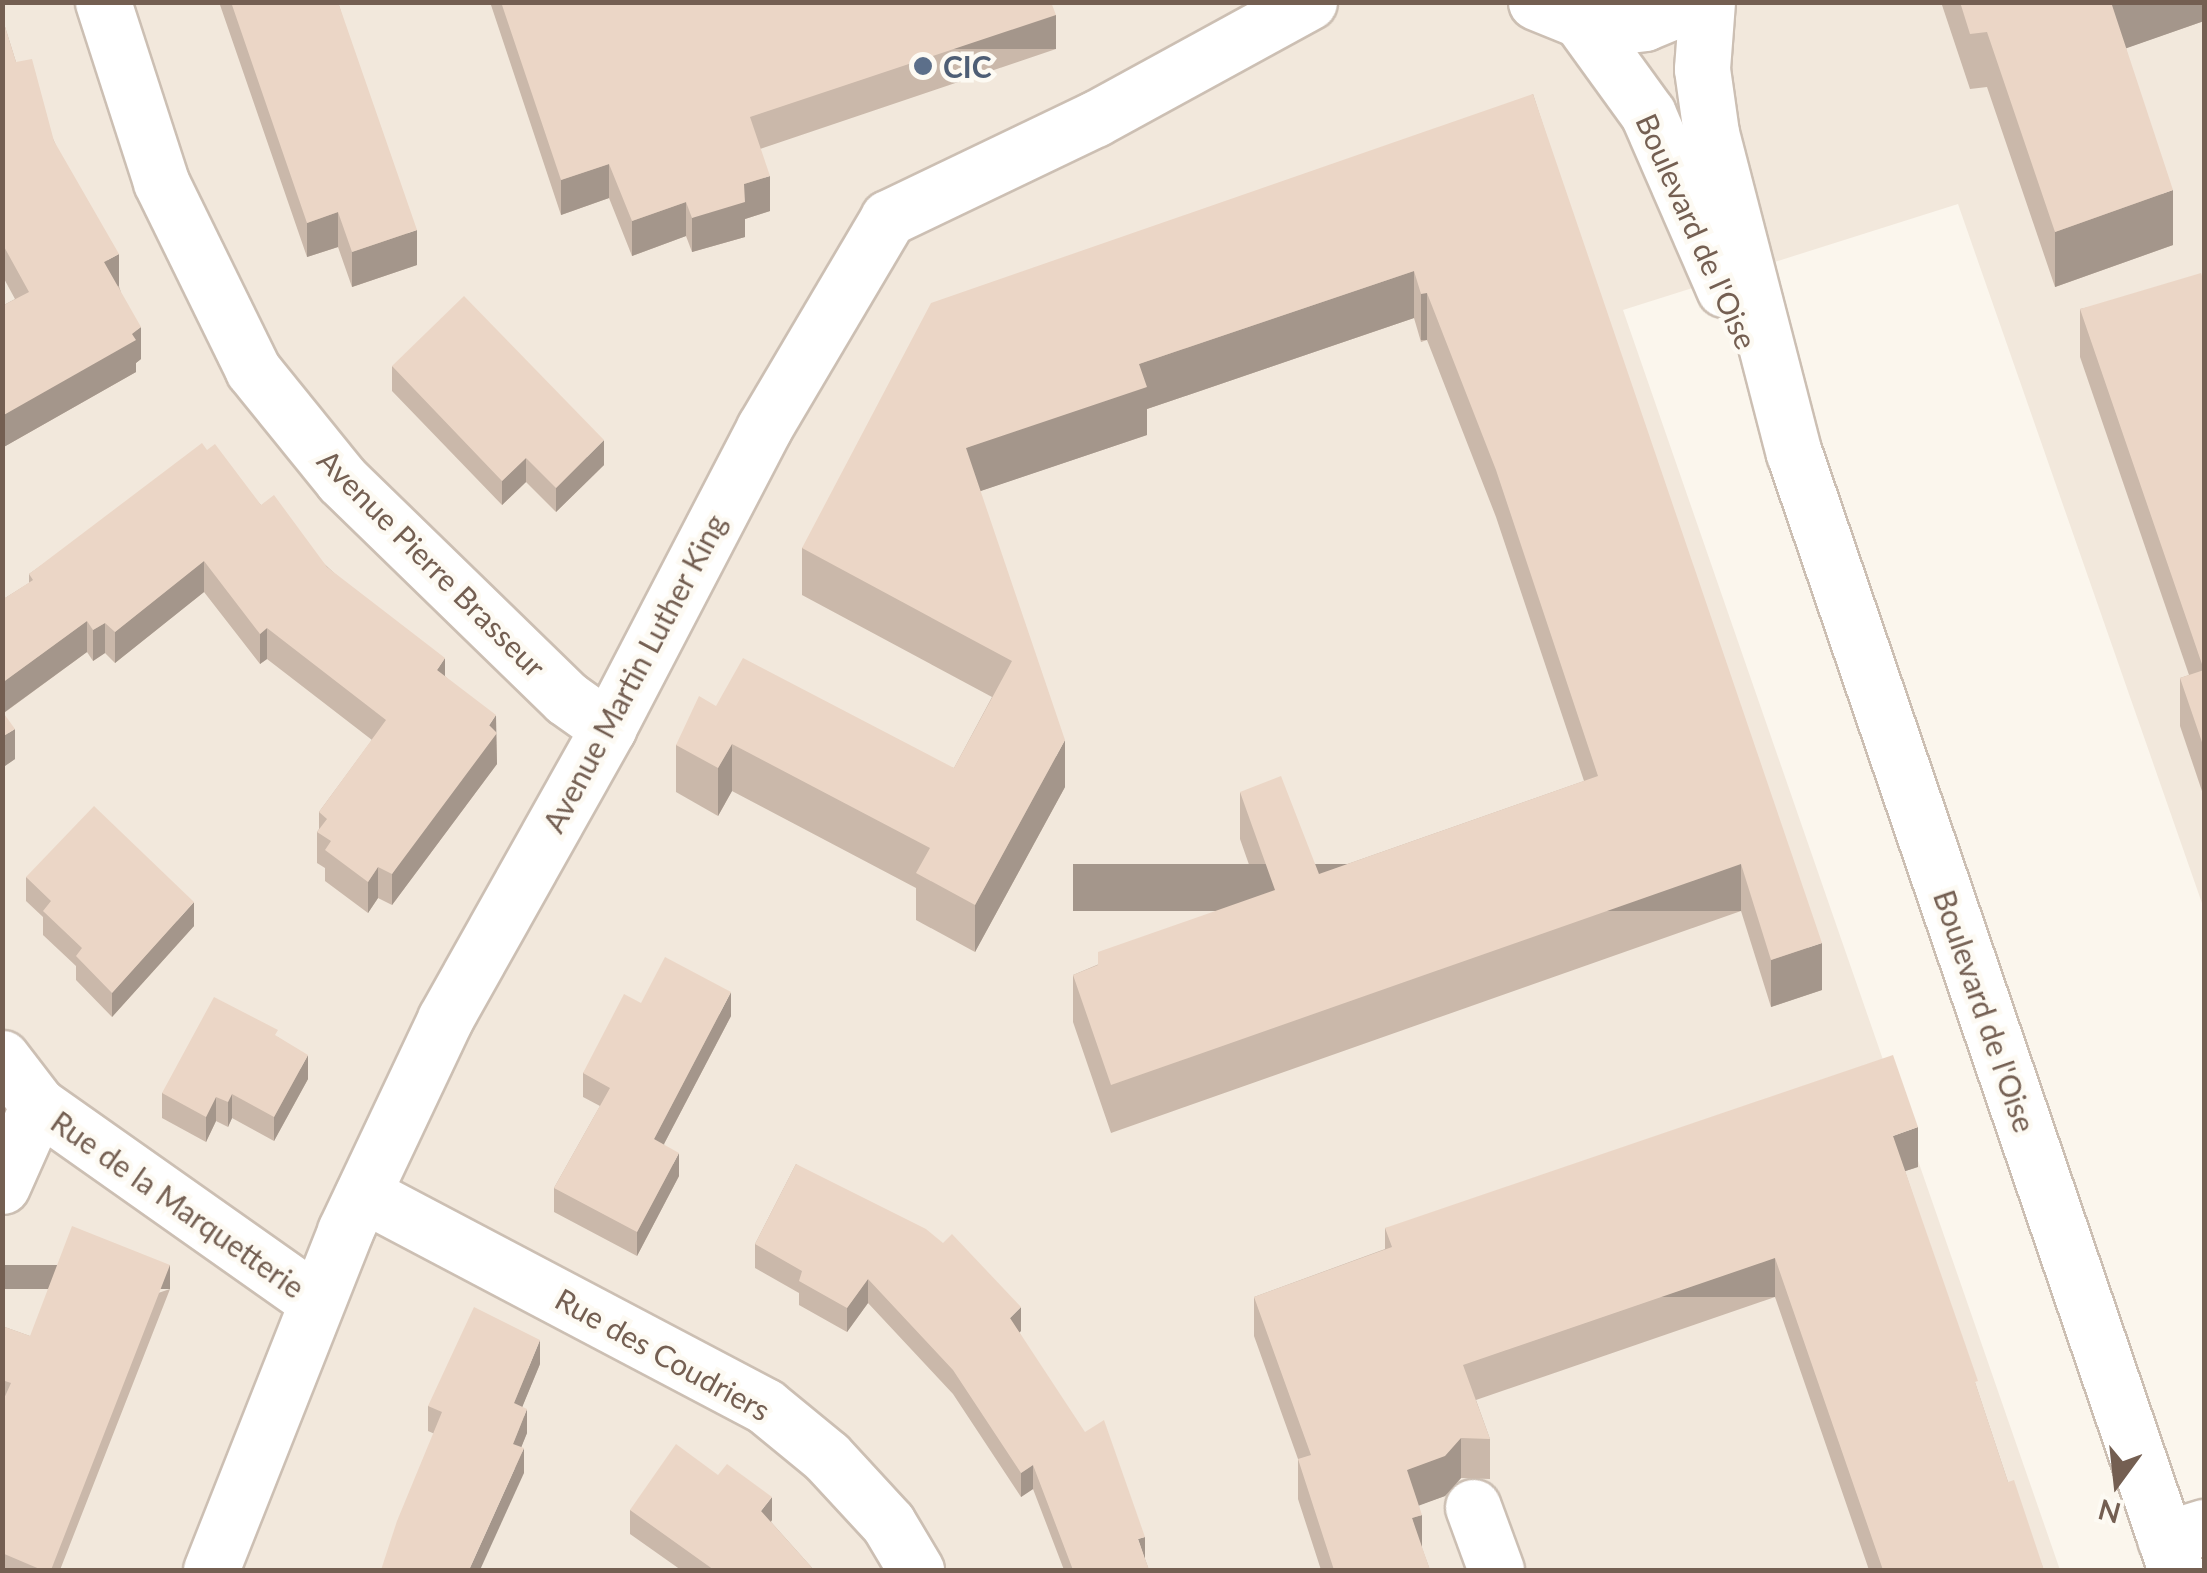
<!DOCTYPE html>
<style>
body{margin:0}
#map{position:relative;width:2207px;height:1573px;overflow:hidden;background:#fbf6ed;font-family:Lato,sans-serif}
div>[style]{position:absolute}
.residential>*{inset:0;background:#f2e8dc}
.roads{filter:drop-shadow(2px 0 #ccbfb3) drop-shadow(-2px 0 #ccbfb3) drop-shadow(0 2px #ccbfb3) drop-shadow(0 -2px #ccbfb3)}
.street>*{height:55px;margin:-27.5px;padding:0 27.5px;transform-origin:27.5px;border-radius:27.5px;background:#fff}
.secondary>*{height:55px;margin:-27.5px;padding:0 27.5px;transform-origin:27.5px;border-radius:27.5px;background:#fff}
.wall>*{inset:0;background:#cab8aa}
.shaded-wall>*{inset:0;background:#a4968b;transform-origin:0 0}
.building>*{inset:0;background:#ebd6c6}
.dots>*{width:28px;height:28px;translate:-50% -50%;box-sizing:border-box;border:5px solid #fdfaf3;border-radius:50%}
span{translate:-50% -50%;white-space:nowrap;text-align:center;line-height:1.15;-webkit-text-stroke:9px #fdfaf3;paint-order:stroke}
.service-label{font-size:30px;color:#4e5e75;font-weight:700}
.left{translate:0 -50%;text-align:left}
.street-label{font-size:30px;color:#745f52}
.frame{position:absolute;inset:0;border:5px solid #745f52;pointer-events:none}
.north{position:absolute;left:2067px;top:1433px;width:100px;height:100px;-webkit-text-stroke:8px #fdfaf3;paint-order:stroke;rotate:195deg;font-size:28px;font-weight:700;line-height:40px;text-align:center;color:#745f52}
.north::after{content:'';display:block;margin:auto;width:35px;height:45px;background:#745f52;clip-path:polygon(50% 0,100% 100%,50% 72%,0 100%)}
</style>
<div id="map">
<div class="residential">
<i style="clip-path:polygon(3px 3px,2204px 3px,2204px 909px,1958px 204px,1623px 310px,2060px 1570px,3px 1570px)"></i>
</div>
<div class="roads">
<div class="street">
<i style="left:103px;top:2px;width:189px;rotate:72.1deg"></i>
<i style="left:161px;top:182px;width:209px;rotate:63.9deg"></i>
<i style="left:253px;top:370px;width:141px;rotate:51deg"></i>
<i style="left:342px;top:480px;width:313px;rotate:44.2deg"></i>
<i style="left:566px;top:698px;width:52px;rotate:35.5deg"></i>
<i style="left:2px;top:1058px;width:59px;rotate:52.5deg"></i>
<i style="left:38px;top:1105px;width:340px;rotate:35.2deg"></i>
<i style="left:2px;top:1186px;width:89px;rotate:-66deg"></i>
<i style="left:363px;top:1194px;width:454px;rotate:27.8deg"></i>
<i style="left:765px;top:1406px;width:80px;rotate:39.4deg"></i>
<i style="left:827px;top:1457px;width:90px;rotate:47.3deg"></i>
<i style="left:888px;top:1523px;width:55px;rotate:59.2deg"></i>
<i style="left:1473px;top:1507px;width:67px;rotate:69.9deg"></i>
<i style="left:2165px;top:1539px;width:41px;rotate:-17.1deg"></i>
<i style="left:211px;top:1570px;width:365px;rotate:-68.4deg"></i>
<i style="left:345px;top:1231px;width:234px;rotate:-64.7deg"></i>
<i style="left:445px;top:1019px;width:334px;rotate:-60.7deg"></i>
<i style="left:608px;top:728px;width:338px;rotate:-62.5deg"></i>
<i style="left:764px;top:428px;width:244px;rotate:-59.4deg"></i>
<i style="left:888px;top:218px;width:229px;rotate:-25.6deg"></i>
<i style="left:1095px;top:119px;width:244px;rotate:-28.7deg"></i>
</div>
<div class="secondary">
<i style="left:1536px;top:2px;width:48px;rotate:22.2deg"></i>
<i style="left:1580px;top:20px;width:41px;rotate:8.3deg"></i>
<i style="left:1621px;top:26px;width:23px;rotate:-7deg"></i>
<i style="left:1644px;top:23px;width:55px;rotate:-22.4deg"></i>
<i style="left:1707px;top:2px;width:67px;rotate:94.3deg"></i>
<i style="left:1702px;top:69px;width:65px;rotate:82deg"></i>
<i style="left:1711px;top:133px;width:331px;rotate:75.5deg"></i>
<i style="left:1794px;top:453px;width:1181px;rotate:71.12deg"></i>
<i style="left:1580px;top:20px;width:116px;rotate:54.1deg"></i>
<i style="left:1648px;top:114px;width:191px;rotate:66.5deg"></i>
</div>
</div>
<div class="wall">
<i style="clip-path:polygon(219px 2px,338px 2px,417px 265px,352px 287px,338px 247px,307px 257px)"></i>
<i style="clip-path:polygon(490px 2px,1051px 2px,1056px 49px,760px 149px,770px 211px,745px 219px,745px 237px,692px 252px,686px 236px,632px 256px,609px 198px,561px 215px)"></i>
<i style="clip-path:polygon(1941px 2px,2204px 2px,2204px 21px,2126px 48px,2173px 245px,2055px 287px,1987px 87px,1970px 89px)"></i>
<i style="clip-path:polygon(2px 17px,16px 62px,54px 141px,119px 286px,141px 359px,136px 363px,136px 372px,2px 448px,2px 306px,15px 299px,2px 275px)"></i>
<i style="clip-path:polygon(1533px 94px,1822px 990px,1771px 1007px,1741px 911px,1111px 1133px,1073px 1022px,1073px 975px,1260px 896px,1240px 839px,1240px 792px,1319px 874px,1584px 781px,1496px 517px,1427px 340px,1421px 342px,1414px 318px,1147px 409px,1147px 435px,980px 491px,1065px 787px,975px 952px,916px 920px,916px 888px,732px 791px,718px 816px,676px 792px,676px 745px,716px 706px,954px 768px,992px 697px,802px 595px,802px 548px)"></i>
<i style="clip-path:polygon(2204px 282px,2204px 797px,2180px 726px,2180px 678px,2189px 675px,2080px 357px,2080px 309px)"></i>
<i style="clip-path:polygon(392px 366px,604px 465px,556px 512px,526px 482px,502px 505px,392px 391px)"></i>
<i style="clip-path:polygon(207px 450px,261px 505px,445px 676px,496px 732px,497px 764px,392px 905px,378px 898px,368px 913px,325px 881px,325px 868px,317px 863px,317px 832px,319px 829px,319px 812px,372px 740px,267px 659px,260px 664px,204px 592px,115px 663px,105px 653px,93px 661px,87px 652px,4px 713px,15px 759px,2px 768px,2px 600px,29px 583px,29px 574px)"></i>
<i style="clip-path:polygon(26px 877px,194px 926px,112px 1017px,76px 980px,76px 966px,43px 935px,43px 917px,26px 901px)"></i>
<i style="clip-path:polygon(641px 1003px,731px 1016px,664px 1144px,679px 1176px,637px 1256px,554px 1212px,554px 1188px,600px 1106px,583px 1097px,583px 1073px)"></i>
<i style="clip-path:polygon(278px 1037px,308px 1079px,274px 1141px,232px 1118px,228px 1127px,216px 1121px,206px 1142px,162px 1118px,162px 1093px)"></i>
<i style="clip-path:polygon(796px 1164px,1021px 1331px,1019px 1332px,1145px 1559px,1149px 1570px,1064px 1570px,1033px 1489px,1021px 1497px,953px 1394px,868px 1303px,847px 1332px,799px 1305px,799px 1293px,755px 1268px,755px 1244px)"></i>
<i style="clip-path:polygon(1918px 1167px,1905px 1171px,2008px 1482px,2044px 1570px,1869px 1570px,1775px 1297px,1476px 1400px,1490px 1439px,1490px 1479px,1461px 1478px,1445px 1496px,1419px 1505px,1422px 1548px,1430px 1570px,1321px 1570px,1298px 1499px,1298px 1459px,1254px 1336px,1254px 1297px,1385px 1249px,1385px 1228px)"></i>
<i style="clip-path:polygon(170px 1289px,60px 1570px,2px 1570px,2px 1326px,30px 1336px)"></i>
<i style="clip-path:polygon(540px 1364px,522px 1407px,527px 1433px,521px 1447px,524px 1473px,428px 1431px,428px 1406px)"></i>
<i style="clip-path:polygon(630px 1510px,772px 1520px,771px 1522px,814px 1570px,681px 1570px,630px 1534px)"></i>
</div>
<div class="shaded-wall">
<i style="clip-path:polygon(2110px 2px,2204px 2px,2204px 21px,2110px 54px)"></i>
<i style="left:1056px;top:15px;width:34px;height:323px;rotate:90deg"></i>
<i style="clip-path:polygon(609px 164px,609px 198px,561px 215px,561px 180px)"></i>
<i style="clip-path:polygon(770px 176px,770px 211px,745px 219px,745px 237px,692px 252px,692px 218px,744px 184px)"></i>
<i style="clip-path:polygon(2173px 190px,2173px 245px,2055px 287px,2055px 232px)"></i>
<i style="clip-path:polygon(686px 202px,686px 236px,632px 256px,632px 221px)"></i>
<i style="clip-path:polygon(338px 212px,338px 247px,307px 257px,307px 223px)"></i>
<i style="clip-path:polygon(417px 230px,417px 265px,352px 287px,352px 252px)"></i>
<i style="clip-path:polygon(119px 254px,119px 286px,104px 294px,104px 262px)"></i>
<i style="clip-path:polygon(1414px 271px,1414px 318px,1147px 409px,1147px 435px,966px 496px,966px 448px,1139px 364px)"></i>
<i style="left:1427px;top:293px;width:47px;height:6px;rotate:90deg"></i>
<i style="clip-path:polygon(141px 327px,141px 359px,136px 363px,136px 372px,2px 448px,2px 416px)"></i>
<i style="clip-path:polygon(604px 440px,604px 465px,556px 512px,556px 488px)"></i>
<i style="clip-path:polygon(526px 458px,526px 482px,502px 505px,502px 481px)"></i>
<i style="clip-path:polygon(204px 561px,204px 592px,115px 663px,115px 632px)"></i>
<i style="clip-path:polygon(87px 621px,87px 652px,2px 714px,2px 683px)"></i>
<i style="clip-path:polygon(105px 623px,105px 653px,93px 661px,93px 630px)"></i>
<i style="clip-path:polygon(267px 628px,267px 659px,260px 664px,260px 634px)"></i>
<i style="clip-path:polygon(445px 658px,445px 689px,437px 670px)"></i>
<i style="clip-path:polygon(496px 715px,497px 764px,392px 905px,392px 874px)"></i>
<i style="clip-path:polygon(15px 729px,15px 759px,2px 768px,2px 737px)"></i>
<i style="clip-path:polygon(1065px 740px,1065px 787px,975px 952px,975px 905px)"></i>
<i style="clip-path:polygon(732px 744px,732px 791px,718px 816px,718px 768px)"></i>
<i style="left:1741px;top:864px;width:47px;height:668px;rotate:90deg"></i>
<i style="clip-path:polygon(378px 867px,378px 898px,368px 913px,368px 882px)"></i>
<i style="clip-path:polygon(194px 902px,194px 926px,112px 1017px,112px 993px)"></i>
<i style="clip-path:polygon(1822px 943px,1822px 990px,1771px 1007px,1771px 960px)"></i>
<i style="clip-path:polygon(731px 992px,731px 1016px,654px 1163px,654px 1139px)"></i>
<i style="clip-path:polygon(308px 1055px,308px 1079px,274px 1141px,274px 1117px)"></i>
<i style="clip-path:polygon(232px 1094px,232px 1118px,228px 1127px,228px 1102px)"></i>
<i style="clip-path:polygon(216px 1097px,216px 1121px,206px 1142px,206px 1117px)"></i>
<i style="clip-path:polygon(1918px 1127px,1918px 1167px,1893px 1175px,1893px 1136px)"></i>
<i style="clip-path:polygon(679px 1153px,679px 1176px,637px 1256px,637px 1232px)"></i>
<i style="left:1775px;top:1258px;width:39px;height:330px;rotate:90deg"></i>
<i style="left:170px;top:1265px;width:24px;height:327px;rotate:90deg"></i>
<i style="clip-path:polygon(868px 1279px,868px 1303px,847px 1332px,847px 1308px)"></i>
<i style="clip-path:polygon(1021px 1307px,1021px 1331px,1010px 1341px,1010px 1318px)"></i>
<i style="clip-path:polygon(540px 1340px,540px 1364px,514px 1427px,514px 1403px)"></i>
<i style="clip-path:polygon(527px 1409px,527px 1433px,513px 1468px,513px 1444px)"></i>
<i style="clip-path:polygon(1461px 1438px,1461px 1478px,1445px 1496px,1407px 1510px,1407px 1470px)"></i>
<i style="clip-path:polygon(524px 1448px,524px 1473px,480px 1570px,469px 1570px)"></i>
<i style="clip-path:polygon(1033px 1465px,1033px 1489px,1021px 1497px,1021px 1473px)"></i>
<i style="clip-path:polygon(772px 1497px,772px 1520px,761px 1535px,761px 1511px)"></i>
<i style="clip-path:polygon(1422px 1515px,1422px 1555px,1412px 1518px)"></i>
<i style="clip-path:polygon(1145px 1537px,1145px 1560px,1138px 1539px)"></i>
</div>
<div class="building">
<i style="clip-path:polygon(231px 2px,338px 2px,417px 230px,352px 252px,338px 212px,307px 223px)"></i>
<i style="clip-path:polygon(501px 2px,1051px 2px,1056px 15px,750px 117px,770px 176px,744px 184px,745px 202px,692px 218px,686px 202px,632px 221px,609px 164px,561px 180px)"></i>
<i style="clip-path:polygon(1960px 2px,2111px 2px,2173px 190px,2055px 232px,1987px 32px,1970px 34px)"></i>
<i style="clip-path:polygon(2px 17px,16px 62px,32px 59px,54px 141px,119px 254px,104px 262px,141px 327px,132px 334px,136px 340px,2px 416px,2px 306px,29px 292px,2px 243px)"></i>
<i style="clip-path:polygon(1533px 94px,1822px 943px,1771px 960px,1741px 864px,1111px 1085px,1073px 975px,1098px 965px,1098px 952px,1275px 890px,1240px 792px,1281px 776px,1319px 874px,1598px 776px,1496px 470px,1427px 293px,1421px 294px,1414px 271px,1139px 364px,1147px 387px,966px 448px,1065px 740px,975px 905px,916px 873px,930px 848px,732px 744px,718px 768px,676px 745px,699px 696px,716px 706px,743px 658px,954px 768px,1012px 661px,802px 548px,931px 303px)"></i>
<i style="clip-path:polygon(2201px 273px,2204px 282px,2204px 748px,2180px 678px,2204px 670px,2080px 309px)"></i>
<i style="clip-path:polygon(464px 296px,604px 440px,556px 488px,526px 458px,502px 481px,392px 366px)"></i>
<i style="clip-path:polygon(202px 443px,207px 450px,215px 444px,261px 505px,274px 495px,327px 567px,445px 658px,437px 670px,496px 715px,489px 725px,497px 733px,392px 874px,378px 867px,368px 882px,325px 850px,331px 841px,317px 832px,327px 819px,319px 812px,386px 720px,267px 628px,260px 634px,204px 561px,115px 632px,105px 623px,93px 630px,87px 621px,2px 683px,2px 600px,33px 580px,29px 574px)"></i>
<i style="clip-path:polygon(2px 711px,15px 729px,2px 737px)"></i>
<i style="clip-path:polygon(94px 806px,194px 902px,112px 993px,76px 956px,82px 948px,43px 911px,51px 901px,26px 877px)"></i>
<i style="clip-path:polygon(665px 957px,731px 992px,654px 1139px,679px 1153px,637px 1232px,554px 1188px,610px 1088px,583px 1073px,624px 994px,641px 1003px)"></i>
<i style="clip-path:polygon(214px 997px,278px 1030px,275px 1035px,308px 1055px,274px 1117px,232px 1094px,228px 1102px,216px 1097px,206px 1117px,162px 1093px)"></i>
<i style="clip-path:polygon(1893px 1055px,1918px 1127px,1893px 1136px,1978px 1381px,1975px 1382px,2008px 1482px,2014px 1480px,2044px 1570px,1883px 1570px,1775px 1258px,1463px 1365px,1490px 1439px,1461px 1438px,1445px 1456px,1407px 1470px,1422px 1515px,1412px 1518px,1430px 1570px,1334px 1570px,1298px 1459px,1311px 1455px,1254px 1297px,1392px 1247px,1385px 1228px)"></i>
<i style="clip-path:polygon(796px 1164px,926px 1229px,943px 1243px,952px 1234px,1021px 1307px,1010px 1318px,1085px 1432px,1104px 1420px,1145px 1537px,1138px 1539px,1149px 1570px,1073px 1570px,1033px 1465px,1021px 1473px,953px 1370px,868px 1279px,847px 1308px,799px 1281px,802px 1271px,755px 1244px)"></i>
<i style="clip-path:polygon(72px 1226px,170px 1265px,51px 1570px,42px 1570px,2px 1553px,2px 1403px,11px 1383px,2px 1380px,2px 1326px,30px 1336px)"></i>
<i style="clip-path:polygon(474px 1307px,540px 1340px,514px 1403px,527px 1409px,513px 1444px,524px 1448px,469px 1570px,381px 1570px,397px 1521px,442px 1412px,428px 1406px)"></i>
<i style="clip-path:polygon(676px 1444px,718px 1475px,727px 1464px,772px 1497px,761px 1511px,814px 1570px,714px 1570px,630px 1510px)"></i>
</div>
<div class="dots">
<i style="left:923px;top:66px;background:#5c6f8a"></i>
</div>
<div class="service-label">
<span class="left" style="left:943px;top:66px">CIC</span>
</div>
<div class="street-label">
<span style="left:1697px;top:231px;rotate:66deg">Boulevard de l'Oise</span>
<span style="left:432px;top:563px;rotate:45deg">Avenue Pierre Brasseur</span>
<span style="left:634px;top:673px;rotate:-62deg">Avenue Martin Luther King</span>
<span style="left:1985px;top:1011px;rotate:71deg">Boulevard de l'Oise</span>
<span style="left:178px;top:1204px;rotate:35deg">Rue de la Marquetterie</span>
<span style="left:663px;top:1354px;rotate:29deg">Rue des Coudriers</span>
</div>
<div class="frame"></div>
<div class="north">N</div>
</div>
